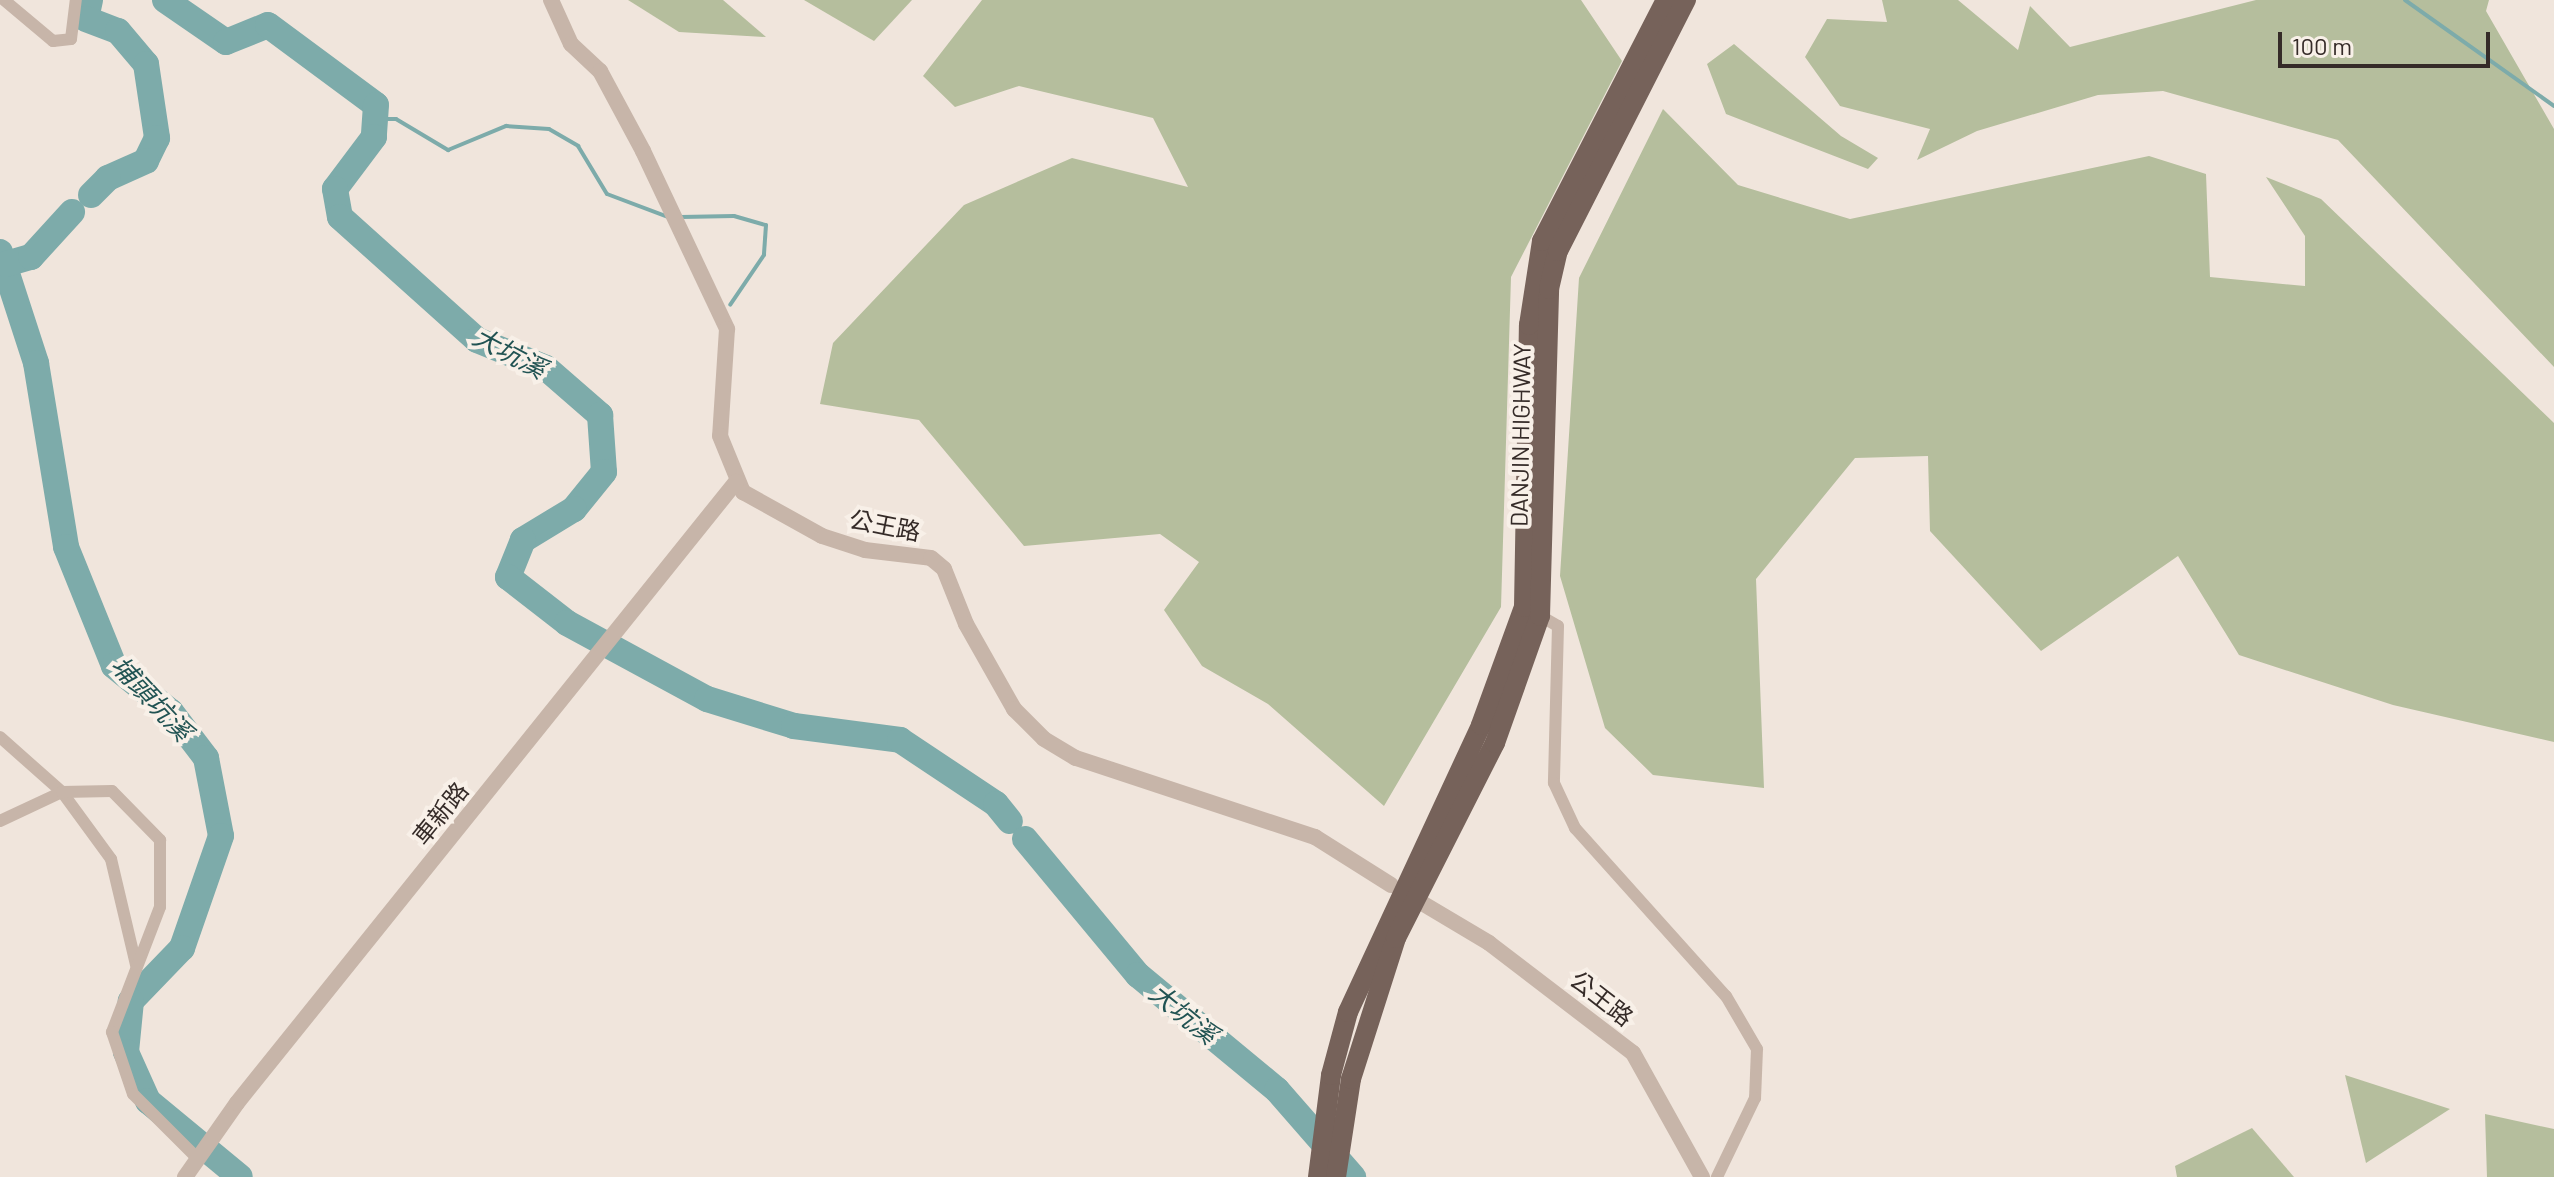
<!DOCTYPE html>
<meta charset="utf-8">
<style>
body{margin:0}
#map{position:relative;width:2554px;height:1177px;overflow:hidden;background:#f0e5dc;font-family:Barlow,"Noto Sans TC",sans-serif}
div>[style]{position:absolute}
.green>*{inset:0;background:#b5be9d}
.stream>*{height:4px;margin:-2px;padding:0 2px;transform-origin:2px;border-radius:2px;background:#7dabaa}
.river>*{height:26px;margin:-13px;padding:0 13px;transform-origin:13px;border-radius:13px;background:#7dabaa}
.minor>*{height:12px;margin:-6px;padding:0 6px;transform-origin:6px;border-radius:6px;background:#c7b5a9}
.tertiary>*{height:16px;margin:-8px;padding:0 8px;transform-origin:8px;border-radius:8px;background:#c7b5a9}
.primary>*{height:20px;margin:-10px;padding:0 10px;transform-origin:10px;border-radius:10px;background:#76625a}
span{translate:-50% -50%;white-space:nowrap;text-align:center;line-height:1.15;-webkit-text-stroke:8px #f8f0e8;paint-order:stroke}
.street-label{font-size:24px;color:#352b28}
.water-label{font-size:26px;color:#215353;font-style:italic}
.scale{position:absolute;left:2278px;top:32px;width:212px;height:36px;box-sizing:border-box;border:4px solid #352b28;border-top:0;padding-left:10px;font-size:24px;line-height:28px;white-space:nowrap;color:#352b28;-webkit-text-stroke:6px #f8f0e8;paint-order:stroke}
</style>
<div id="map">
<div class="green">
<i style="clip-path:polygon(628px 0,723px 0,766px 37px,679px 32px)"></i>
<i style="clip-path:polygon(804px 0,912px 0,874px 41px)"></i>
<i style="clip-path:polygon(982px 0,1581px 0,1622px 61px,1511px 277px,1501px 607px,1384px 806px,1268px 704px,1202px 666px,1164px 610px,1199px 562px,1160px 534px,1024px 546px,919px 420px,820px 404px,833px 343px,964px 205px,1072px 158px,1188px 187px,1153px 118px,1019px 86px,955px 107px,923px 76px)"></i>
<i style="clip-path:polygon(1882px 0,1958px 0,2018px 50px,2030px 6px,2070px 47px,2256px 0,2489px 0,2486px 11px,2554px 129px,2554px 367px,2338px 140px,2163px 91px,2098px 95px,1977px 131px,1917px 160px,1930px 129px,1840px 106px,1805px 57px,1827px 19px,1887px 22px)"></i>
<i style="clip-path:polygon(1734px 44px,1841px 136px,1878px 158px,1868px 169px,1726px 114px,1707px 64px)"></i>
<i style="clip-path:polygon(1663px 109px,1738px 185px,1850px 219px,2149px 156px,2206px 174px,2210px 277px,2305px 286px,2305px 236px,2266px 177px,2321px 199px,2554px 423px,2554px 742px,2393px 705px,2239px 655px,2178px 556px,2041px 651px,1930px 531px,1928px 456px,1855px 458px,1756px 579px,1764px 788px,1653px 775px,1605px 728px,1560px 576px,1579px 278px)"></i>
<i style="clip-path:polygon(2345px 1075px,2450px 1109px,2366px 1163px)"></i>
<i style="clip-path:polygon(2485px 1114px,2554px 1129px,2554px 1177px,2487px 1177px)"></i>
<i style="clip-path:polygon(2252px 1128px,2294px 1177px,2177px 1177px,2175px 1166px)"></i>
</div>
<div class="stream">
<i style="left:2405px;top:0;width:183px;rotate:35.4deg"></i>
<i style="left:375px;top:119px;width:21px"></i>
<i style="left:396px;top:119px;width:61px;rotate:30.8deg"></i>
<i style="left:448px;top:150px;width:63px;rotate:-22.5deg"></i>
<i style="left:506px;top:126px;width:43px;rotate:4deg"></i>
<i style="left:549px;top:129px;width:34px;rotate:30deg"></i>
<i style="left:578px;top:146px;width:56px;rotate:58.9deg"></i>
<i style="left:607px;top:194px;width:65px;rotate:20.7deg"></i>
<i style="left:681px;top:217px;width:53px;rotate:-1.1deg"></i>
<i style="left:734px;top:216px;width:33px;rotate:16deg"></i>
<i style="left:766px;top:225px;width:30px;rotate:94deg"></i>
<i style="left:764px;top:255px;width:60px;rotate:124.2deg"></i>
</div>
<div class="river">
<i style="left:90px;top:0;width:19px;rotate:102deg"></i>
<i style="left:86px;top:19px;width:34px;rotate:21deg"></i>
<i style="left:118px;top:31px;width:43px;rotate:49.7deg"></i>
<i style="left:146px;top:64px;width:75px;rotate:81.5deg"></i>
<i style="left:157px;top:138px;width:25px;rotate:116deg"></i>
<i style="left:146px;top:161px;width:42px;rotate:155.9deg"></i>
<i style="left:108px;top:178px;width:24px;rotate:135deg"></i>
<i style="left:165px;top:0;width:74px;rotate:34.5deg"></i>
<i style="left:226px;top:42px;width:45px;rotate:-22deg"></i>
<i style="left:268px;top:25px;width:134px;rotate:36.5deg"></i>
<i style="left:376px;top:105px;width:32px;rotate:94deg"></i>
<i style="left:374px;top:137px;width:65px;rotate:126.9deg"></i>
<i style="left:335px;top:189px;width:28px;rotate:80deg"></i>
<i style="left:340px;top:217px;width:184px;rotate:41.9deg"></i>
<i style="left:477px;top:340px;width:74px;rotate:22.1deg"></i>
<i style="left:546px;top:368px;width:72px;rotate:41deg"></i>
<i style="left:600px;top:415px;width:57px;rotate:86deg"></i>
<i style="left:604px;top:472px;width:48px;rotate:129deg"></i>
<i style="left:574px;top:509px;width:60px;rotate:148.7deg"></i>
<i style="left:523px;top:540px;width:40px;rotate:112deg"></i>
<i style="left:508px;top:577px;width:75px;rotate:37.9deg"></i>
<i style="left:567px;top:623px;width:159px;rotate:28.5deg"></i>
<i style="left:707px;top:699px;width:91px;rotate:17.2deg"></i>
<i style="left:794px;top:726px;width:107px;rotate:7.5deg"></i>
<i style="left:900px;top:740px;width:115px;rotate:33.7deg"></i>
<i style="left:996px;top:804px;width:22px;rotate:51deg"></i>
<i style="left:0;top:252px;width:117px;rotate:72deg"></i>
<i style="left:36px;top:363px;width:186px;rotate:80.7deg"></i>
<i style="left:66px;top:547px;width:128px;rotate:68deg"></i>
<i style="left:114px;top:666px;width:73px;rotate:38.9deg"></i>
<i style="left:171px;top:712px;width:58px;rotate:52.7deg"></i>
<i style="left:206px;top:758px;width:79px;rotate:79.1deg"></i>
<i style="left:221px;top:836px;width:119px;rotate:109.2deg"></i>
<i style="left:182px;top:948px;width:74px;rotate:133.9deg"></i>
<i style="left:131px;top:1001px;width:51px;rotate:95.6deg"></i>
<i style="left:126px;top:1052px;width:54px;rotate:65.8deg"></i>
<i style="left:148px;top:1101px;width:119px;rotate:39.6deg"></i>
<i style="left:6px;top:264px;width:26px;rotate:-16deg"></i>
<i style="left:31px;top:257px;width:61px;rotate:-47.7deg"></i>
<i style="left:1025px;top:839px;width:177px;rotate:50.3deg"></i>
<i style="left:1138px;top:975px;width:180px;rotate:39.6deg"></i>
<i style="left:1277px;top:1090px;width:116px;rotate:48.9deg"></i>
</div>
<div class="minor">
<i style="left:4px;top:0;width:64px;rotate:39.9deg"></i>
<i style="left:53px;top:41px;width:18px;rotate:-6deg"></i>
<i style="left:71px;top:39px;width:39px;rotate:-83deg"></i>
<i style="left:1537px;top:614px;width:24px;rotate:30deg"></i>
<i style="left:1558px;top:626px;width:157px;rotate:91.5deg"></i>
<i style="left:1554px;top:783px;width:50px;rotate:65deg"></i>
<i style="left:1575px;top:828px;width:226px;rotate:48.1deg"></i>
<i style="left:1726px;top:996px;width:61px;rotate:59.7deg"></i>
<i style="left:1757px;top:1049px;width:49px;rotate:92.3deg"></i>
<i style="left:1755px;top:1098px;width:88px;rotate:115.7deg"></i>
<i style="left:0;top:737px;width:83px;rotate:41.6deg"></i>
<i style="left:62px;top:792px;width:83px;rotate:53.8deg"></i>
<i style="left:111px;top:859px;width:109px;rotate:76.7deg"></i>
<i style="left:0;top:821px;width:68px;rotate:-25.1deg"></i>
<i style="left:62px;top:792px;width:50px;rotate:-1.1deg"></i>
<i style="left:112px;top:791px;width:69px;rotate:45.6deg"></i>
<i style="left:160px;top:840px;width:67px;rotate:90deg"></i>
<i style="left:160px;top:907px;width:134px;rotate:111deg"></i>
<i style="left:112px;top:1032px;width:65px;rotate:71.3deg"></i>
<i style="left:133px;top:1094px;width:92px;rotate:45deg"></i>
</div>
<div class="tertiary">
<i style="left:551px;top:0;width:48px;rotate:65.6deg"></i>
<i style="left:571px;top:44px;width:40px;rotate:43deg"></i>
<i style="left:600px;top:71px;width:91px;rotate:61.7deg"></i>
<i style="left:643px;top:151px;width:197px;rotate:64.7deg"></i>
<i style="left:727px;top:329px;width:107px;rotate:93.7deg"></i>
<i style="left:720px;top:436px;width:61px;rotate:67.7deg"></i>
<i style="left:743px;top:492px;width:90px;rotate:29.1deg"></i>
<i style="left:822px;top:536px;width:45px;rotate:18deg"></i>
<i style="left:865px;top:550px;width:66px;rotate:6.9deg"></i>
<i style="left:931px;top:558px;width:17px;rotate:40deg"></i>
<i style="left:944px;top:569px;width:59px;rotate:68.2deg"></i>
<i style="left:966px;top:624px;width:98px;rotate:60.5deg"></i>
<i style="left:1014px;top:709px;width:42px;rotate:45deg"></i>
<i style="left:1044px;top:739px;width:37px;rotate:31deg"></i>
<i style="left:1076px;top:758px;width:252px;rotate:18.3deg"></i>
<i style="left:1315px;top:837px;width:90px;rotate:32.3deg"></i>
<i style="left:1422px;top:903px;width:78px;rotate:30.8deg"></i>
<i style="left:1489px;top:943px;width:181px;rotate:37.4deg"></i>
<i style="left:1633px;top:1053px;width:142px;rotate:60.9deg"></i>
<i style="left:185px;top:1177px;width:90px;rotate:-54.9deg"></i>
<i style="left:237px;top:1103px;width:797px;rotate:-51.22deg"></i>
</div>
<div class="primary">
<i style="left:1318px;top:1177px;width:103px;rotate:-82.7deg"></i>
<i style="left:1331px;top:1075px;width:65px;rotate:-74.9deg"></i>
<i style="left:1348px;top:1012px;width:316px;rotate:-65.1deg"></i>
<i style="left:1481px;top:725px;width:126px;rotate:-70deg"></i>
<i style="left:1524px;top:607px;width:282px;rotate:-89deg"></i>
<i style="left:1529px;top:325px;width:85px;rotate:-81.2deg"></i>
<i style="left:1542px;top:241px;width:271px;rotate:-62.8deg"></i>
<i style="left:1336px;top:1177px;width:99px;rotate:-81.3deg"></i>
<i style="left:1351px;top:1079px;width:148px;rotate:-72.3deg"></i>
<i style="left:1396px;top:938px;width:219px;rotate:-63.1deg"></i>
<i style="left:1495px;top:743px;width:135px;rotate:-70.5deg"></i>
<i style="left:1540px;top:616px;width:327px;rotate:-88.4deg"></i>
<i style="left:1549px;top:289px;width:39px;rotate:-77deg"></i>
<i style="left:1558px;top:251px;width:282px;rotate:-63deg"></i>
</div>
<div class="street-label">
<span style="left:1520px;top:435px;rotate:-89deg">DANJIN HIGHWAY</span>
<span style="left:885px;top:525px;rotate:11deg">公王路</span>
<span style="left:440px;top:813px;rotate:-51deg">車新路</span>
<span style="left:1602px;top:998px;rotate:38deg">公王路</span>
</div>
<div class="water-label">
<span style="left:510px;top:352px;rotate:28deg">大坑溪</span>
<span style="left:152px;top:698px;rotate:47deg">埔頭坑溪</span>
<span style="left:1184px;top:1013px;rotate:39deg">大坑溪</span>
</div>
<div class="scale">100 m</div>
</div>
